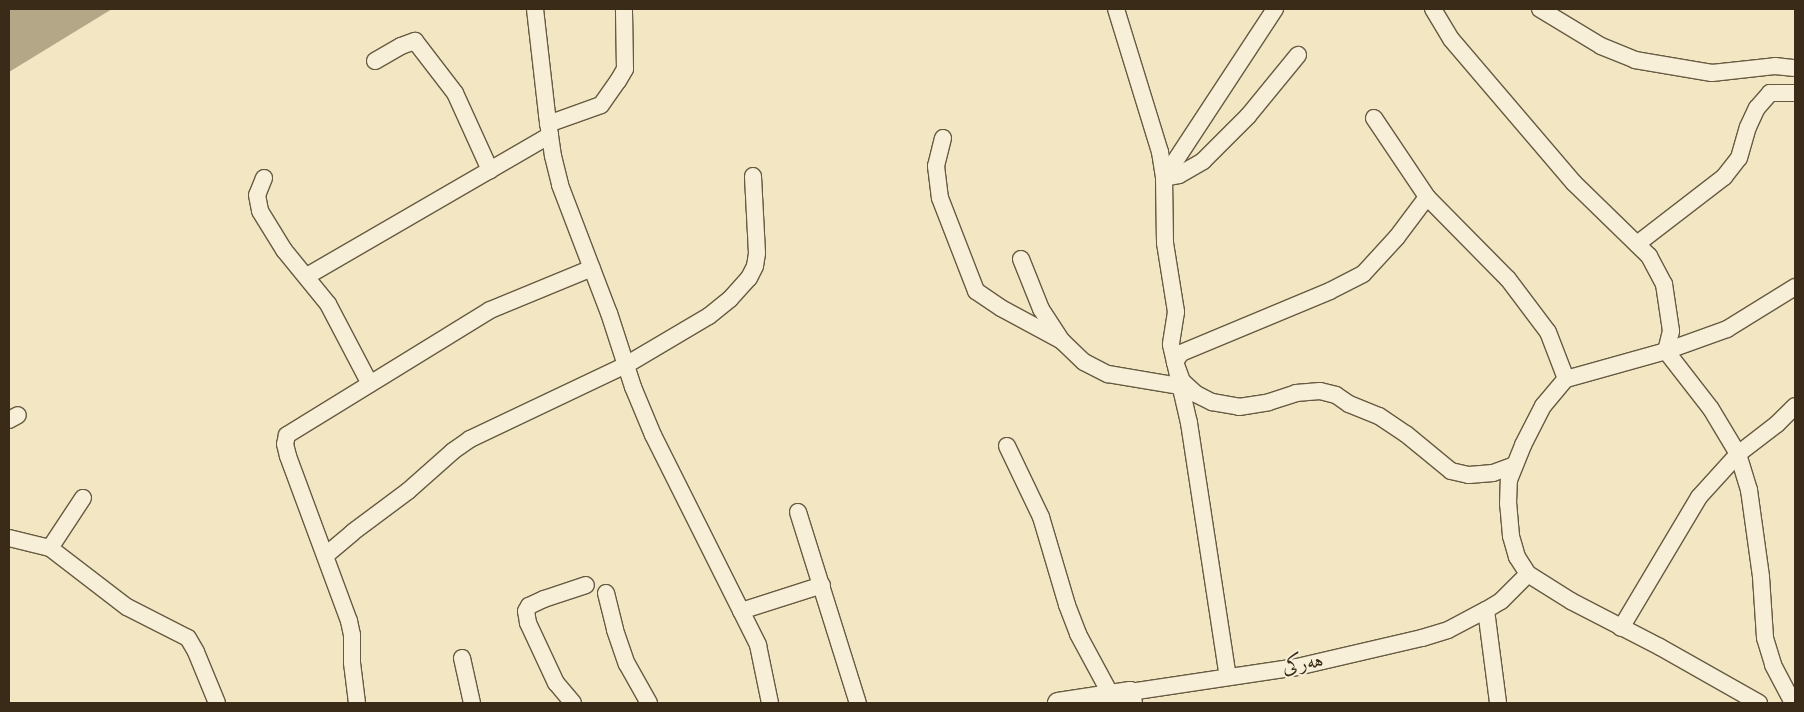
<!DOCTYPE html>
<meta charset="utf-8">
<style>
body{margin:0}
#map{position:relative;width:1804px;height:712px;overflow:hidden;background:#f2e7c2;font-family:"Sorts Mill Goudy",Amiri,serif}
div>[style]{position:absolute}
.water>*{inset:0;background:#b3a788}
.roads{filter:drop-shadow(1px 0 #675a42) drop-shadow(-1px 0 #675a42) drop-shadow(0 1px #675a42) drop-shadow(0 -1px #675a42)}
.minor>*{height:16px;margin:-8px;padding:0 8px;transform-origin:8px;border-radius:8px;background:#f7efd7}
.tertiary>*{height:20px;margin:-10px;padding:0 10px;transform-origin:10px;border-radius:10px;background:#f7efd7}
span{translate:-50% -50%;white-space:nowrap;text-align:center;line-height:1.15;-webkit-text-stroke:4px #f7efd7;paint-order:stroke}
.street-label{font-size:20px;color:#392b18}
.frame{position:absolute;inset:0;border:10px solid #392b18;pointer-events:none}
</style>
<div id="map">
<div class="water">
<i style="clip-path:polygon(9px 9px,112px 9px,9px 72px)"></i>
</div>
<div class="roads">
<div class="minor">
<i style="left:535px;top:9px;width:107px;rotate:83.5deg"></i>
<i style="left:547px;top:115px;width:41px;rotate:81.7deg"></i>
<i style="left:553px;top:156px;width:30px;rotate:76deg"></i>
<i style="left:560px;top:185px;width:137px;rotate:69.1deg"></i>
<i style="left:609px;top:313px;width:78px;rotate:72deg"></i>
<i style="left:633px;top:387px;width:52px;rotate:67.4deg"></i>
<i style="left:653px;top:435px;width:235px;rotate:63.4deg"></i>
<i style="left:758px;top:645px;width:59px;rotate:78.3deg"></i>
<i style="left:1116px;top:9px;width:150px;rotate:72.9deg"></i>
<i style="left:1160px;top:152px;width:26px;rotate:81deg"></i>
<i style="left:1164px;top:178px;width:65px;rotate:89.1deg"></i>
<i style="left:1165px;top:243px;width:70px;rotate:80.9deg"></i>
<i style="left:1176px;top:312px;width:33px;rotate:99deg"></i>
<i style="left:1171px;top:345px;width:80px;rotate:77deg"></i>
<i style="left:1189px;top:423px;width:257px;rotate:81.3deg"></i>
<i style="left:1433px;top:9px;width:35px;rotate:59deg"></i>
<i style="left:1451px;top:39px;width:189px;rotate:49.5deg"></i>
<i style="left:1574px;top:183px;width:105px;rotate:44.2deg"></i>
<i style="left:1649px;top:256px;width:32px;rotate:62deg"></i>
<i style="left:1664px;top:284px;width:48px;rotate:81.5deg"></i>
<i style="left:1671px;top:331px;width:21px;rotate:104deg"></i>
<i style="left:1666px;top:351px;width:73px;rotate:52.2deg"></i>
<i style="left:1711px;top:409px;width:52px;rotate:59deg"></i>
<i style="left:1738px;top:454px;width:38px;rotate:73deg"></i>
<i style="left:1749px;top:490px;width:88px;rotate:82.1deg"></i>
<i style="left:1761px;top:577px;width:61px;rotate:86.2deg"></i>
<i style="left:1765px;top:638px;width:28px;rotate:73deg"></i>
<i style="left:1773px;top:665px;width:43px;rotate:62.2deg"></i>
<i style="left:1540px;top:9px;width:71px;rotate:31.2deg"></i>
<i style="left:1601px;top:46px;width:37px;rotate:22deg"></i>
<i style="left:1635px;top:60px;width:78px;rotate:9.6deg"></i>
<i style="left:1712px;top:73px;width:63px;rotate:-6.3deg"></i>
<i style="left:1775px;top:66px;width:20px;rotate:6deg"></i>
<i style="left:375px;top:61px;width:30px;rotate:-30deg"></i>
<i style="left:401px;top:46px;width:15px;rotate:-20deg"></i>
<i style="left:415px;top:41px;width:66px;rotate:52.4deg"></i>
<i style="left:455px;top:93px;width:85px;rotate:65.6deg"></i>
<i style="left:1374px;top:118px;width:95px;rotate:56.1deg"></i>
<i style="left:1427px;top:197px;width:115px;rotate:45.4deg"></i>
<i style="left:1508px;top:279px;width:66px;rotate:53deg"></i>
<i style="left:1548px;top:332px;width:50px;rotate:69deg"></i>
<i style="left:548px;top:124px;width:56px;rotate:-19.7deg"></i>
<i style="left:601px;top:105px;width:29px;rotate:-55deg"></i>
<i style="left:618px;top:81px;width:14px;rotate:-60deg"></i>
<i style="left:625px;top:69px;width:60px;rotate:-91deg"></i>
<i style="left:943px;top:138px;width:29px;rotate:104deg"></i>
<i style="left:936px;top:166px;width:32px;rotate:83deg"></i>
<i style="left:940px;top:198px;width:100px;rotate:68.8deg"></i>
<i style="left:976px;top:291px;width:30px;rotate:34deg"></i>
<i style="left:1001px;top:308px;width:69px;rotate:28.4deg"></i>
<i style="left:264px;top:178px;width:18px;rotate:112deg"></i>
<i style="left:257px;top:195px;width:16px;rotate:79deg"></i>
<i style="left:260px;top:211px;width:46px;rotate:58.4deg"></i>
<i style="left:284px;top:250px;width:70px;rotate:50.8deg"></i>
<i style="left:328px;top:304px;width:90px;rotate:62.3deg"></i>
<i style="left:1164px;top:178px;width:202px;rotate:-56.7deg"></i>
<i style="left:1164px;top:178px;width:15px;rotate:-11deg"></i>
<i style="left:1179px;top:175px;width:28px;rotate:-30deg"></i>
<i style="left:1203px;top:161px;width:64px;rotate:-45deg"></i>
<i style="left:1248px;top:116px;width:79px;rotate:-50.7deg"></i>
<i style="left:1427px;top:197px;width:50px;rotate:126.9deg"></i>
<i style="left:1397px;top:237px;width:50px;rotate:132.6deg"></i>
<i style="left:1363px;top:274px;width:37px;rotate:153deg"></i>
<i style="left:1330px;top:291px;width:161px;rotate:157.4deg"></i>
<i style="left:1181px;top:353px;width:11px;rotate:124deg"></i>
<i style="left:1175px;top:362px;width:20px;rotate:70deg"></i>
<i style="left:1182px;top:381px;width:19px;rotate:43deg"></i>
<i style="left:1196px;top:394px;width:18px;rotate:27deg"></i>
<i style="left:1212px;top:402px;width:27px;rotate:10deg"></i>
<i style="left:1239px;top:407px;width:30px;rotate:-9deg"></i>
<i style="left:1269px;top:402px;width:28px;rotate:-18deg"></i>
<i style="left:1296px;top:393px;width:24px;rotate:-5deg"></i>
<i style="left:1320px;top:391px;width:16px;rotate:14deg"></i>
<i style="left:1336px;top:395px;width:16px;rotate:35deg"></i>
<i style="left:1349px;top:404px;width:32px;rotate:22deg"></i>
<i style="left:1379px;top:416px;width:32px;rotate:34deg"></i>
<i style="left:1406px;top:434px;width:58px;rotate:39.4deg"></i>
<i style="left:1451px;top:471px;width:18px;rotate:13deg"></i>
<i style="left:1469px;top:475px;width:24px;rotate:-5deg"></i>
<i style="left:1493px;top:473px;width:23px;rotate:-20deg"></i>
<i style="left:1637px;top:244px;width:110px;rotate:-37.6deg"></i>
<i style="left:1724px;top:177px;width:24px;rotate:-52deg"></i>
<i style="left:1739px;top:158px;width:32px;rotate:-74deg"></i>
<i style="left:1748px;top:127px;width:21px;rotate:-65deg"></i>
<i style="left:1757px;top:108px;width:20px;rotate:-49deg"></i>
<i style="left:1770px;top:93px;width:25px"></i>
<i style="left:1021px;top:259px;width:54px;rotate:68.2deg"></i>
<i style="left:1041px;top:309px;width:38px;rotate:57deg"></i>
<i style="left:1062px;top:341px;width:30px;rotate:44deg"></i>
<i style="left:1084px;top:362px;width:27px;rotate:27deg"></i>
<i style="left:1108px;top:374px;width:73px;rotate:9.5deg"></i>
<i style="left:307px;top:276px;width:281px;rotate:-30.1deg"></i>
<i style="left:9px;top:420px;width:10px;rotate:-29deg"></i>
<i style="left:1007px;top:446px;width:79px;rotate:64.4deg"></i>
<i style="left:1041px;top:517px;width:92px;rotate:73.5deg"></i>
<i style="left:1067px;top:605px;width:31px;rotate:69deg"></i>
<i style="left:1078px;top:634px;width:69px;rotate:61.6deg"></i>
<i style="left:798px;top:512px;width:200px;rotate:72.6deg"></i>
<i style="left:9px;top:538px;width:42px;rotate:13.7deg"></i>
<i style="left:50px;top:548px;width:97px;rotate:37.5deg"></i>
<i style="left:127px;top:607px;width:68px;rotate:26.9deg"></i>
<i style="left:188px;top:638px;width:16px;rotate:60deg"></i>
<i style="left:196px;top:652px;width:55px;rotate:67.6deg"></i>
<i style="left:50px;top:548px;width:60px;rotate:-56.6deg"></i>
<i style="left:326px;top:555px;width:35px;rotate:-40deg"></i>
<i style="left:353px;top:532px;width:69px;rotate:-36.7deg"></i>
<i style="left:408px;top:491px;width:60px;rotate:-41.6deg"></i>
<i style="left:453px;top:451px;width:21px;rotate:-35deg"></i>
<i style="left:470px;top:439px;width:173px;rotate:-25.4deg"></i>
<i style="left:626px;top:365px;width:96px;rotate:-30.6deg"></i>
<i style="left:709px;top:316px;width:27px;rotate:-39deg"></i>
<i style="left:730px;top:299px;width:28px;rotate:-48deg"></i>
<i style="left:749px;top:278px;width:13px;rotate:-63deg"></i>
<i style="left:755px;top:266px;width:13px;rotate:-81deg"></i>
<i style="left:757px;top:253px;width:77px;rotate:-93deg"></i>
<i style="left:606px;top:593px;width:38px;rotate:76deg"></i>
<i style="left:615px;top:630px;width:36px;rotate:71deg"></i>
<i style="left:627px;top:664px;width:45px;rotate:60.6deg"></i>
<i style="left:1486px;top:610px;width:94px;rotate:82.6deg"></i>
<i style="left:741px;top:611px;width:85px;rotate:-17.8deg"></i>
<i style="left:1621px;top:628px;width:152px;rotate:-59.2deg"></i>
<i style="left:1699px;top:497px;width:58px;rotate:-47.8deg"></i>
<i style="left:1738px;top:454px;width:49px;rotate:-37.6deg"></i>
<i style="left:1777px;top:424px;width:25px;rotate:-45deg"></i>
<i style="left:462px;top:658px;width:46px;rotate:77.5deg"></i>
<i style="left:1130px;top:692px;width:169px;rotate:-8.5deg"></i>
<i style="left:1297px;top:667px;width:128px;rotate:-13.1deg"></i>
<i style="left:1422px;top:638px;width:27px;rotate:-17deg"></i>
<i style="left:1448px;top:630px;width:43px;rotate:-27.8deg"></i>
<i style="left:1486px;top:610px;width:17px;rotate:-31deg"></i>
<i style="left:1501px;top:601px;width:38px;rotate:-45deg"></i>
<i style="left:357px;top:703px;width:40px;rotate:-97.1deg"></i>
<i style="left:352px;top:663px;width:28px;rotate:-90deg"></i>
<i style="left:352px;top:635px;width:14px;rotate:-102deg"></i>
<i style="left:349px;top:621px;width:176px;rotate:-110.3deg"></i>
<i style="left:288px;top:456px;width:12px;rotate:-104deg"></i>
<i style="left:285px;top:444px;width:9px;rotate:-77deg"></i>
<i style="left:287px;top:435px;width:238px;rotate:-31.6deg"></i>
<i style="left:490px;top:310px;width:110px;rotate:-22.4deg"></i>
<i style="left:573px;top:703px;width:26px;rotate:-130deg"></i>
<i style="left:556px;top:683px;width:66px;rotate:-115deg"></i>
<i style="left:528px;top:623px;width:12px;rotate:-99deg"></i>
<i style="left:526px;top:611px;width:6px;rotate:-59deg"></i>
<i style="left:529px;top:606px;width:17px;rotate:-25deg"></i>
<i style="left:544px;top:599px;width:44px;rotate:-18.4deg"></i>
<i style="left:1759px;top:703px;width:114px;rotate:-150.5deg"></i>
<i style="left:1660px;top:647px;width:100px;rotate:-152.7deg"></i>
<i style="left:1571px;top:601px;width:51px;rotate:-147.9deg"></i>
<i style="left:1528px;top:574px;width:20px;rotate:-123deg"></i>
<i style="left:1517px;top:557px;width:22px;rotate:-106deg"></i>
<i style="left:1511px;top:536px;width:32px;rotate:-95deg"></i>
<i style="left:1508px;top:504px;width:24px;rotate:-88deg"></i>
<i style="left:1509px;top:480px;width:38px;rotate:-68deg"></i>
<i style="left:1523px;top:445px;width:44px;rotate:-62.9deg"></i>
<i style="left:1543px;top:406px;width:35px;rotate:-50deg"></i>
<i style="left:1566px;top:379px;width:104px;rotate:-15.6deg"></i>
<i style="left:1666px;top:351px;width:65px;rotate:-19.8deg"></i>
<i style="left:1727px;top:329px;width:80px;rotate:-31.7deg"></i>
</div>
<div class="tertiary">
<i style="left:1058px;top:703px;width:73px;rotate:-8.7deg"></i>
<i style="left:1130px;top:692px;width:11px;rotate:80deg"></i>
</div>
</div>
<div class="street-label">
<span style="left:1303px;top:665px;rotate:-10deg">هەرکی</span>
</div>
<div class="frame"></div>
</div>
